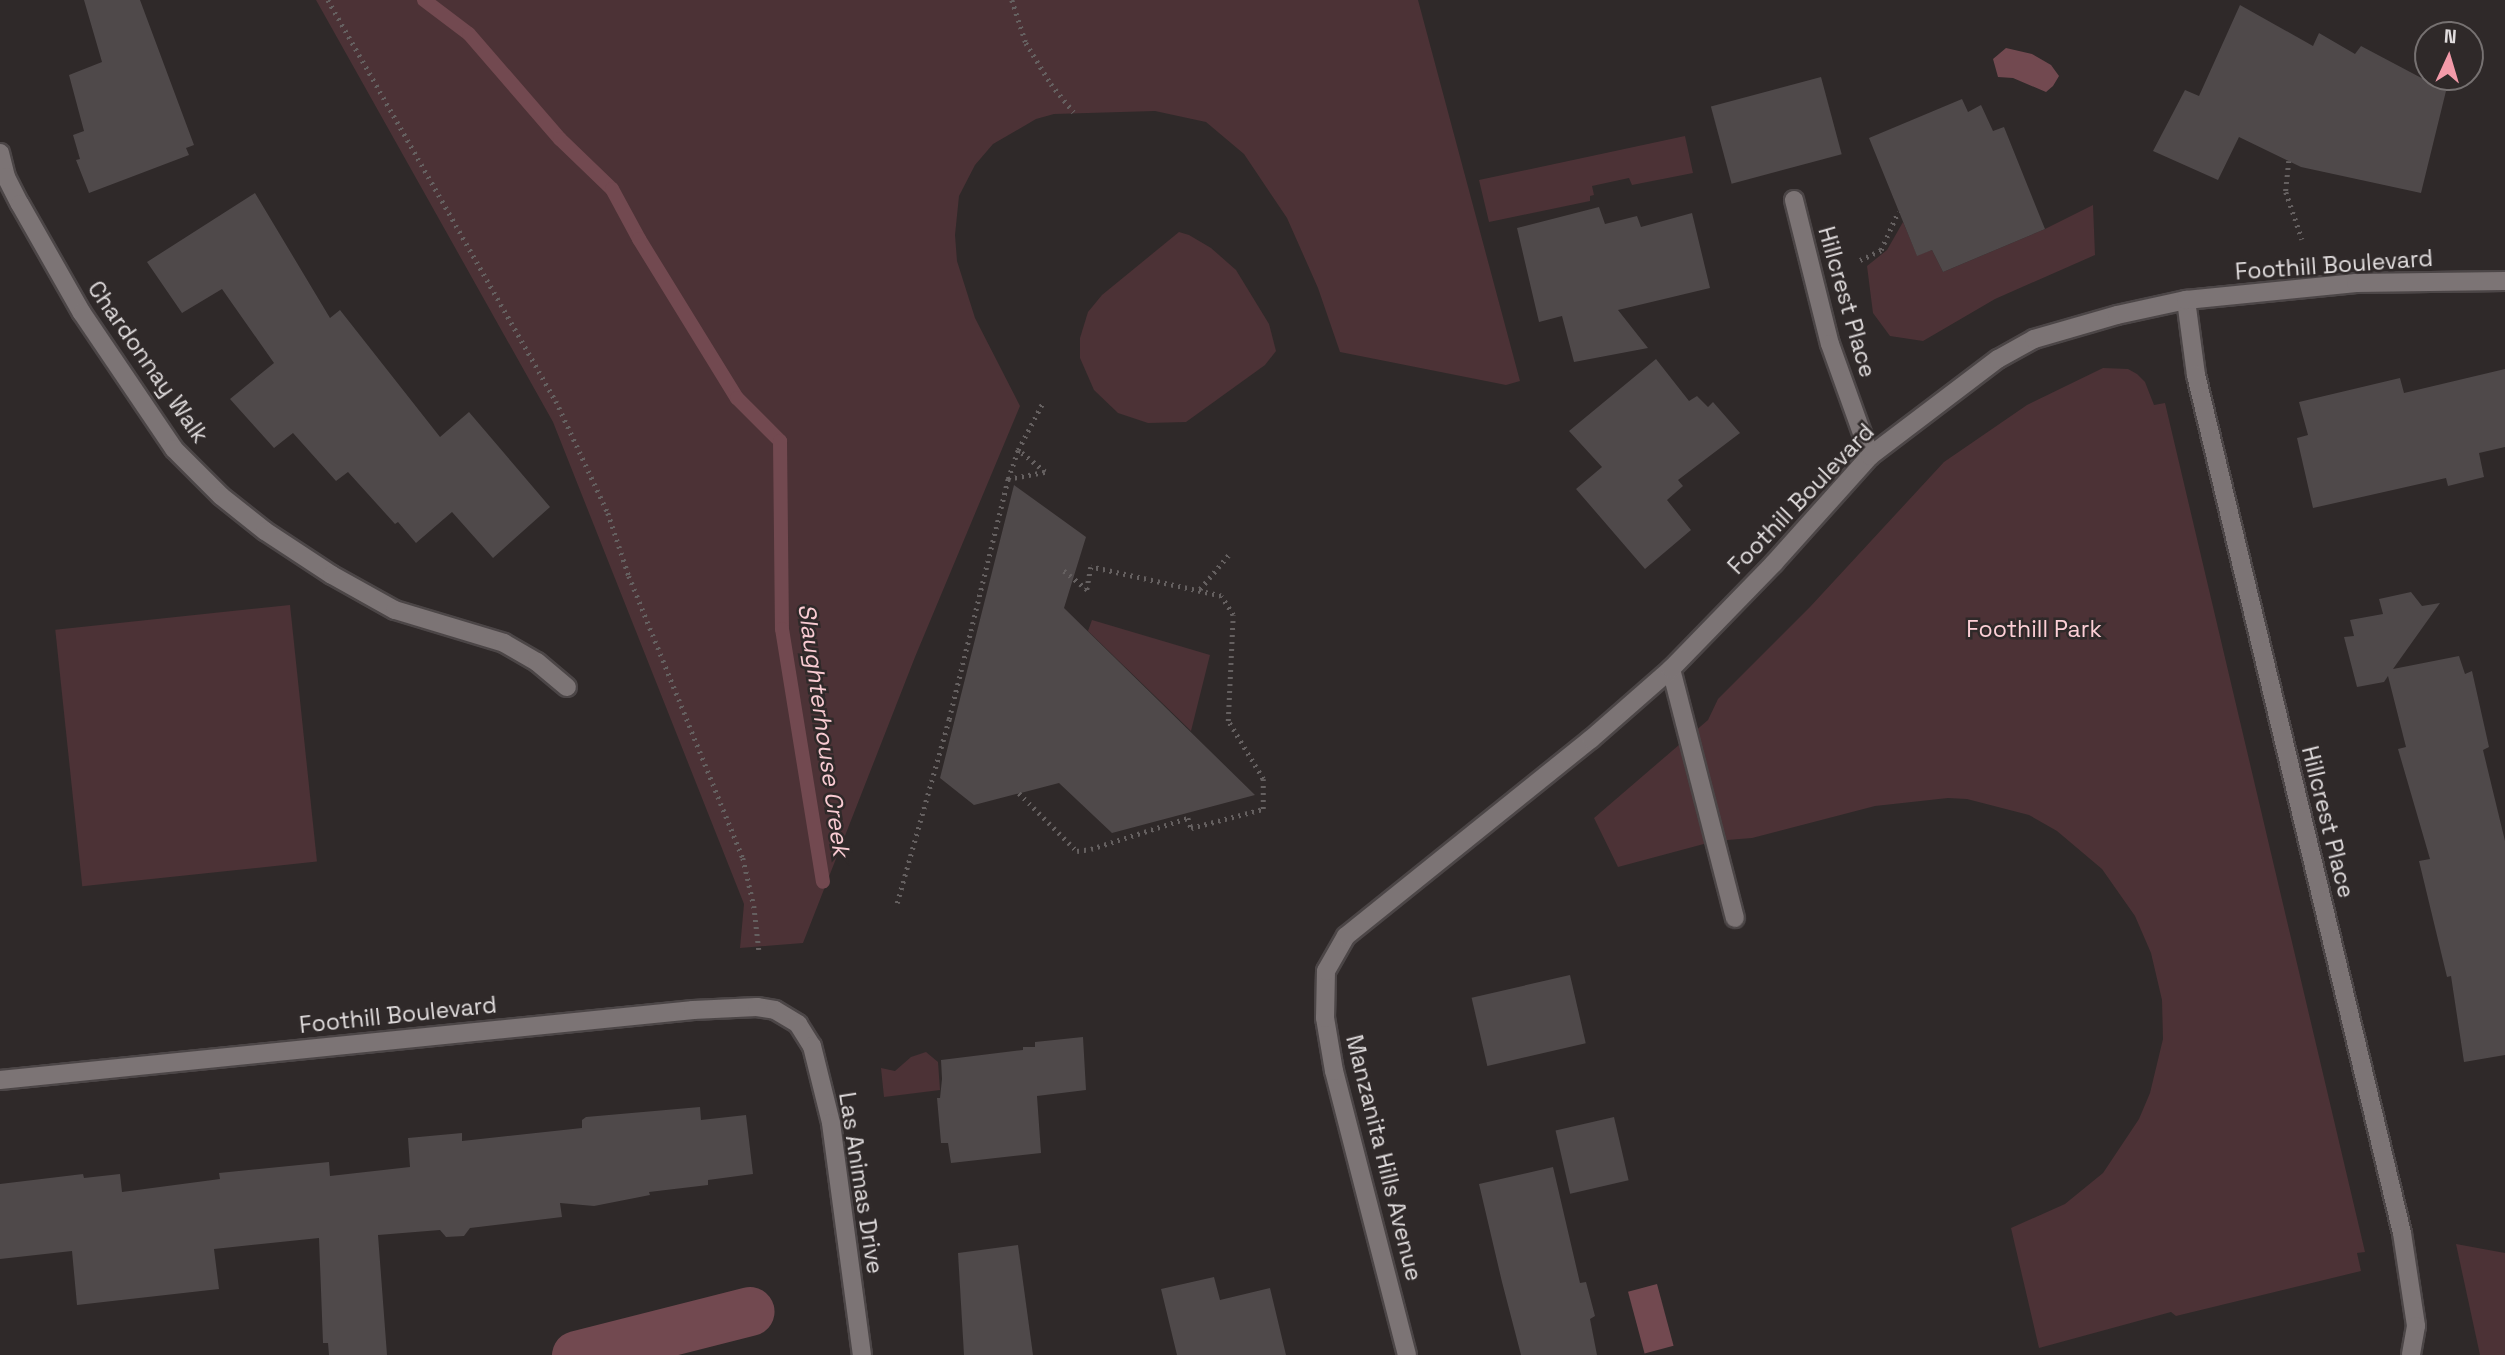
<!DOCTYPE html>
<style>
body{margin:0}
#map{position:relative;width:2505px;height:1355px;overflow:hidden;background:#2f2929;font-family:"Space Grotesk",sans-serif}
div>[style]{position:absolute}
.green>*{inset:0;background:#4c3236;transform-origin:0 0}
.water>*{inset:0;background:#724950;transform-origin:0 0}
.stream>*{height:14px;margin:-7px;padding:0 7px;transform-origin:7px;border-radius:7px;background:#724950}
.canal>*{height:49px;margin:-24.5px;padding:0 24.5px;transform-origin:24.5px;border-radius:24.5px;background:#724950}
.building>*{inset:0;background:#4f494a;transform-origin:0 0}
.path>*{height:4.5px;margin-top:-2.25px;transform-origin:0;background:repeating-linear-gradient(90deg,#656060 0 2px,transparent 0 7px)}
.roads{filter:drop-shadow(2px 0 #4c4647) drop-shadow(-2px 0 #4c4647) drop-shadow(0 2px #4c4647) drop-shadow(0 -2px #4c4647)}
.service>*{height:18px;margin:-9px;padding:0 9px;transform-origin:9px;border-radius:9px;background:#7c7475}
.minor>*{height:18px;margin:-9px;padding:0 9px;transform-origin:9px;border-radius:9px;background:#7c7475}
span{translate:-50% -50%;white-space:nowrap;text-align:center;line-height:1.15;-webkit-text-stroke:5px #2f2929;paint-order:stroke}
.street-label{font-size:23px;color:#e1ddde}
.park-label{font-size:23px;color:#fdcfd6}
.water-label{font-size:24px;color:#f9cbd2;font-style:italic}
.north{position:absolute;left:2414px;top:21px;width:70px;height:70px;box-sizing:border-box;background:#2f2929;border:2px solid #767171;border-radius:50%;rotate:4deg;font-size:19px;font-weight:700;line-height:28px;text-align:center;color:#e1ddde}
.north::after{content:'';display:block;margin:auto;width:24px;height:32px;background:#f39aa9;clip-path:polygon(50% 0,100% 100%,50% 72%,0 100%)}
</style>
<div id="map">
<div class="green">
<i style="clip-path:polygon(316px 0,1418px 0,1520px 381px,1506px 385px,1340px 352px,1318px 288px,1287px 218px,1244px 154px,1206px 122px,1155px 111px,1054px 114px,1036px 119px,993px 144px,975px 165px,959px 196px,955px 235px,957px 261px,975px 318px,1020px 406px,915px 657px,803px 943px,740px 948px,744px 904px,553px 422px)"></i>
<i style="clip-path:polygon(1685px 136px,1693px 173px,1632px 185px,1629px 178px,1592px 186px,1594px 195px,1590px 196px,1590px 201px,1489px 222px,1479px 180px)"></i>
<i style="clip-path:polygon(2093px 205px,2095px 255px,1995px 299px,1923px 341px,1890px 336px,1873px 313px,1867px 266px,1887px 250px,1903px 222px,1917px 255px,1932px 250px,1943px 272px,2045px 229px)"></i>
<i style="clip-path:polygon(1179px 232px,1189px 235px,1211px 248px,1236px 270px,1269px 324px,1276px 351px,1265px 365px,1186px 422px,1148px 423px,1118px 413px,1094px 390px,1080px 358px,1080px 338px,1088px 312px,1102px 295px)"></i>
<i style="clip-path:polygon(2103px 368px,2128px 369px,2137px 374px,2145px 382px,2154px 405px,2165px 403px,2365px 1252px,2357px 1253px,2361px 1271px,2176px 1316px,2171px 1312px,2039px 1348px,2011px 1228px,2065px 1204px,2103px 1173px,2139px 1119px,2150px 1093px,2163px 1039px,2162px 1000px,2151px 953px,2135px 916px,2102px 869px,2057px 831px,2029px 815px,1967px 799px,1948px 798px,1875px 806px,1752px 838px,1715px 841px,1618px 867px,1594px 818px,1708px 720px,1718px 699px,1810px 607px,1944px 462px,2027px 405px)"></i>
<i style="left:290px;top:605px;width:258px;height:236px;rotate:84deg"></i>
<i style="clip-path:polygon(1092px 620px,1210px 655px,1191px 731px,1088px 631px)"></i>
<i style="clip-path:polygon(926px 1052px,938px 1062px,940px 1090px,884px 1097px,881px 1068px,895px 1071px,911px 1057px)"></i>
<i style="clip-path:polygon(2456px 1244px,2505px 1253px,2505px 1355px,2480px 1355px)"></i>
</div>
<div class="water">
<i style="clip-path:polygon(2006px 48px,2032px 54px,2051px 65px,2059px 76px,2053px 86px,2046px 92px,2013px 78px,1998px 77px,1993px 59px)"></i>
<i style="left:1657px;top:1284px;width:64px;height:30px;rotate:75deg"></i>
</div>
<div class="stream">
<i style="left:424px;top:0;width:56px;rotate:37.1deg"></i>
<i style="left:469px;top:34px;width:139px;rotate:49.1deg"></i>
<i style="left:560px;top:139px;width:72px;rotate:43.9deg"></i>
<i style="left:612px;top:189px;width:57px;rotate:61.6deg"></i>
<i style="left:639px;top:239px;width:187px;rotate:58.4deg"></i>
<i style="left:737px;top:398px;width:61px;rotate:45deg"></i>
<i style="left:780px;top:441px;width:188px;rotate:89.4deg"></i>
<i style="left:782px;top:629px;width:256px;rotate:80.8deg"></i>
</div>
<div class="canal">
<i style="left:576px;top:1355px;width:179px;rotate:-14.2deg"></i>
</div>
<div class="building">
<i style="clip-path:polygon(84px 0,140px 0,194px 145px,186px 148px,189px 155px,89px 193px,76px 160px,80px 159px,73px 135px,84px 131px,69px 75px,102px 62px)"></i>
<i style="clip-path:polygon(2240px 5px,2313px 46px,2319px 33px,2355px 54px,2361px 46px,2446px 91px,2421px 193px,2301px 167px,2239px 137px,2218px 180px,2153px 151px,2185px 90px,2199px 96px)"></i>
<i style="left:1821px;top:77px;width:80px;height:114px;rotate:75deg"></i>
<i style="clip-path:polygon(1962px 99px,1968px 112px,1981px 105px,1993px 131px,2004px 127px,2045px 229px,1943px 272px,1932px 250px,1917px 256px,1869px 138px)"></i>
<i style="clip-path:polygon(255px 193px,330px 318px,340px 310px,440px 437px,469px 412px,550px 507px,493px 558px,452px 512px,416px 543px,398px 522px,395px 524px,348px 472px,336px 481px,293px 433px,274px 448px,230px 399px,274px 363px,222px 289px,182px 313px,147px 262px)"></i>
<i style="clip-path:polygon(1599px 207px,1605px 224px,1637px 216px,1641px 227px,1692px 213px,1710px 288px,1618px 310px,1648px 348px,1574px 362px,1562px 316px,1539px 322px,1517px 228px)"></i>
<i style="clip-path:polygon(1656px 359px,1689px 401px,1697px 396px,1708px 407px,1713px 402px,1740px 433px,1678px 480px,1683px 486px,1667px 500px,1691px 530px,1645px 569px,1576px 489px,1602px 467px,1569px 431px)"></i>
<i style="clip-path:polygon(2505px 369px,2505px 447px,2479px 453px,2484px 477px,2448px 486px,2446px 478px,2313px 508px,2297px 438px,2308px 435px,2299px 402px,2400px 378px,2404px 393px)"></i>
<i style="clip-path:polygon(1014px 485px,1086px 537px,1064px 608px,1255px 795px,1112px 833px,1059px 783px,974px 805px,940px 778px)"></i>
<i style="clip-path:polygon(2411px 592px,2422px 606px,2440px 603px,2393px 669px,2459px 656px,2465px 674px,2472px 671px,2489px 747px,2483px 750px,2505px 841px,2505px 1055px,2464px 1062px,2451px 976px,2447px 977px,2419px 861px,2430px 859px,2398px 749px,2406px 747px,2388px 676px,2384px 682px,2357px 687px,2344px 637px,2354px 636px,2350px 620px,2383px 614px,2379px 599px)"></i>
<i style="left:1570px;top:975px;width:70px;height:101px;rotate:77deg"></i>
<i style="clip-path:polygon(1083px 1037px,1086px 1090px,1037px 1096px,1041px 1153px,951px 1163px,948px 1143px,941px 1143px,937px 1098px,940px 1098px,942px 1079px,941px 1060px,1023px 1050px,1023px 1047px,1035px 1047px,1035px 1042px)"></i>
<i style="clip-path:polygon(700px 1107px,701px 1120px,746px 1115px,753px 1174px,708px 1180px,708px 1185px,649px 1192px,650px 1195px,594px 1206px,560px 1203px,562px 1217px,470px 1228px,464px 1236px,446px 1237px,440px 1230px,378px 1235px,387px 1355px,329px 1355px,328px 1343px,323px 1343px,319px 1238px,214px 1249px,219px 1289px,77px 1305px,72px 1251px,0 1259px,0 1184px,83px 1174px,84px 1178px,120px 1174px,122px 1192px,220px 1179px,219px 1173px,329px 1162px,330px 1176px,410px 1167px,408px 1138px,462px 1133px,462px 1141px,582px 1128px,582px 1120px,586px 1117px)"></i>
<i style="left:1614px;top:1117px;width:65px;height:60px;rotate:77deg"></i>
<i style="clip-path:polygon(1553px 1167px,1580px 1283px,1586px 1282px,1595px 1316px,1590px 1319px,1597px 1355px,1521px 1355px,1502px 1282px,1479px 1184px)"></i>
<i style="clip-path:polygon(1018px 1245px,1033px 1355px,964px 1355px,958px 1253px)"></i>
<i style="clip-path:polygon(1214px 1277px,1220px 1300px,1270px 1288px,1286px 1355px,1177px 1355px,1161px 1289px)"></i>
</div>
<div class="path">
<i style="left:328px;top:0;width:461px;rotate:60.4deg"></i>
<i style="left:556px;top:401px;width:123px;rotate:65.1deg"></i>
<i style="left:608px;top:513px;width:66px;rotate:71.6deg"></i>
<i style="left:629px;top:576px;width:304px;rotate:68deg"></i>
<i style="left:743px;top:858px;width:49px;rotate:77.1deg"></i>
<i style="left:754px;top:906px;width:44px;rotate:83.5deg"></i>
<i style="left:1012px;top:0;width:45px;rotate:72deg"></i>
<i style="left:1026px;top:43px;width:48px;rotate:58.6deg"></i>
<i style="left:1051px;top:84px;width:36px;rotate:51deg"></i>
<i style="left:2289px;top:161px;width:31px;rotate:96deg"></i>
<i style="left:2286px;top:192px;width:50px;rotate:71.2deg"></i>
<i style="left:1860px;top:260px;width:23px;rotate:-25deg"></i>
<i style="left:1881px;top:250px;width:42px;rotate:-65.9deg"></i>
<i style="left:1008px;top:479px;width:38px;rotate:-11deg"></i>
<i style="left:1045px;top:472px;width:35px;rotate:-141deg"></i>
<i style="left:1200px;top:589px;width:48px;rotate:-50deg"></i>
<i style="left:1019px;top:793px;width:82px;rotate:45deg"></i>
<i style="left:1077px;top:851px;width:14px;rotate:-8deg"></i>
<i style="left:1091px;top:849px;width:102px;rotate:-17.7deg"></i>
<i style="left:1188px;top:818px;width:10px;rotate:73deg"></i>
<i style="left:1191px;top:828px;width:74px;rotate:-14.8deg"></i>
<i style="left:1263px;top:809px;width:30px;rotate:-90deg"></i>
<i style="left:1263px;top:779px;width:68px;rotate:-121.1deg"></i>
<i style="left:1228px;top:721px;width:106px;rotate:-87.3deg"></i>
<i style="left:1233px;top:615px;width:22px;rotate:-122deg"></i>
<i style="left:1221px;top:596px;width:133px;rotate:-167.4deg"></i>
<i style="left:1091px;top:567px;width:23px;rotate:100deg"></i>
<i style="left:1087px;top:590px;width:33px;rotate:-141deg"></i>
<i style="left:897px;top:903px;width:191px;rotate:-74.2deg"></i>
<i style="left:949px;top:719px;width:247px;rotate:-76.2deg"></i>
<i style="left:1008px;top:479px;width:31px;rotate:-71deg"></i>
<i style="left:1018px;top:450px;width:52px;rotate:-62.4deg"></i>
</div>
<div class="roads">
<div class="service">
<i style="left:1671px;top:669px;width:257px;rotate:75.6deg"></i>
</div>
<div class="minor">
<i style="left:0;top:153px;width:25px;rotate:76deg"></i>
<i style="left:6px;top:177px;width:30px;rotate:63deg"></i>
<i style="left:20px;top:204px;width:125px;rotate:60.4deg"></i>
<i style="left:82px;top:313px;width:164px;rotate:55.9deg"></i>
<i style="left:174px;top:449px;width:66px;rotate:45deg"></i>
<i style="left:221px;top:496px;width:56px;rotate:38.5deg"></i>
<i style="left:265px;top:531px;width:80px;rotate:33.3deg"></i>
<i style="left:332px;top:575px;width:72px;rotate:29.1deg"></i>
<i style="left:395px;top:610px;width:114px;rotate:16.8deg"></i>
<i style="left:504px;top:643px;width:38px;rotate:30deg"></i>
<i style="left:537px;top:662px;width:39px;rotate:40deg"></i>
<i style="left:1794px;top:200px;width:148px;rotate:76deg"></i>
<i style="left:1830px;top:344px;width:119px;rotate:70.3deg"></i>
<i style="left:2186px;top:300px;width:76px;rotate:82.4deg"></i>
<i style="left:2196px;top:375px;width:882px;rotate:76.5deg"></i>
<i style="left:2402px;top:1233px;width:94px;rotate:81.4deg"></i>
<i style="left:2416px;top:1326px;width:29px;rotate:100deg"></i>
<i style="left:0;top:1080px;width:697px;rotate:-5.77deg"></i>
<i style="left:693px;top:1010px;width:64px;rotate:-2.7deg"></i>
<i style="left:757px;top:1007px;width:18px;rotate:9deg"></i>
<i style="left:775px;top:1010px;width:27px;rotate:31deg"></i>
<i style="left:798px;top:1024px;width:26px;rotate:58deg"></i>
<i style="left:812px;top:1046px;width:79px;rotate:76.1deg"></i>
<i style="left:831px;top:1123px;width:234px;rotate:82.4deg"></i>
<i style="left:1407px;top:1355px;width:293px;rotate:-104.4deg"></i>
<i style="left:1334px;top:1071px;width:54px;rotate:-99.6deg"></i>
<i style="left:1325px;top:1018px;width:47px;rotate:-88.8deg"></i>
<i style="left:1326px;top:971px;width:40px;rotate:-60.3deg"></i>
<i style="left:1346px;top:936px;width:314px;rotate:-38.8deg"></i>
<i style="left:1591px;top:739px;width:106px;rotate:-41.2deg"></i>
<i style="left:1671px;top:669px;width:148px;rotate:-45.8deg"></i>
<i style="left:1774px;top:563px;width:144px;rotate:-48.1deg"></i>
<i style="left:1870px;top:456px;width:161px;rotate:-37.2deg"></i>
<i style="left:1998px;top:359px;width:41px;rotate:-29.1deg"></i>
<i style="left:2034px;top:339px;width:86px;rotate:-16.1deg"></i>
<i style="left:2117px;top:315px;width:71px;rotate:-12.3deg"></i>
<i style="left:2186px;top:300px;width:171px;rotate:-5.7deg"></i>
<i style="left:2356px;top:283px;width:149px;rotate:-0.8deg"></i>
</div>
</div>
<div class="street-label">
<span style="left:2334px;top:265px;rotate:-4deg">Foothill Boulevard</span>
<span style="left:1847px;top:302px;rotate:74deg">Hillcrest Place</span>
<span style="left:148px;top:362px;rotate:55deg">Chardonnay Walk</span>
<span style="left:1801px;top:499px;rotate:-46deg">Foothill Boulevard</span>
<span style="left:2328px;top:822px;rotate:76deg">Hillcrest Place</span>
<span style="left:398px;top:1015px;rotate:-6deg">Foothill Boulevard</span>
<span style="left:1384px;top:1158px;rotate:76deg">Manzanita Hills Avenue</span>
<span style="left:861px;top:1183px;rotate:81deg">Las Animas Drive</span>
</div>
<div class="park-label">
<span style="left:2034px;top:629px">Foothill Park</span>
</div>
<div class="water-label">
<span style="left:824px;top:730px;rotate:82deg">Slaughterhouse Creek</span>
</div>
<div class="north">N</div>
</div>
